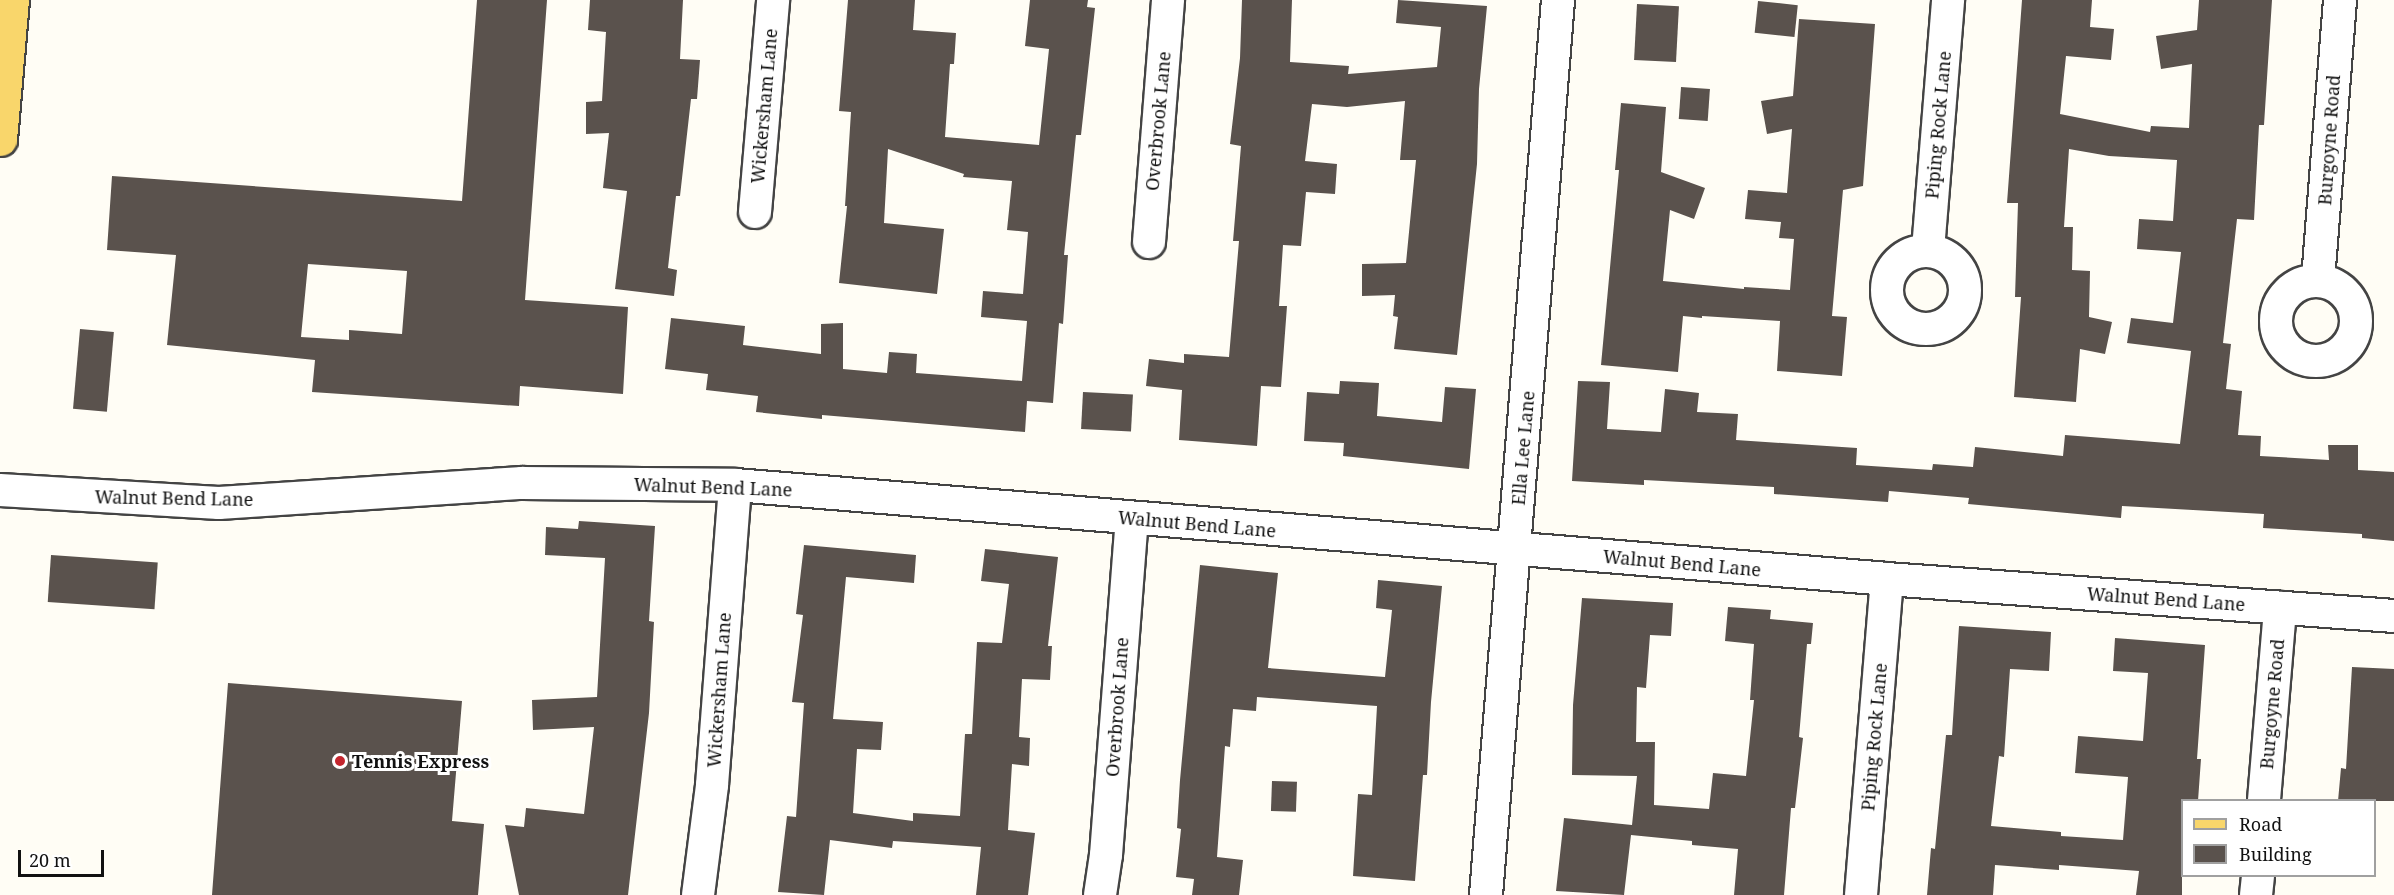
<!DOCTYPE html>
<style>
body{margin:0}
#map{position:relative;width:2394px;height:895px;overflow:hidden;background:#fffdf5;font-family:"Noto Serif",serif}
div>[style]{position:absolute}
.building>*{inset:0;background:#5a524d;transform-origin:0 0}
.roads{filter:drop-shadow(2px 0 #444) drop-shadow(-2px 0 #444) drop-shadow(0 2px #444) drop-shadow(0 -2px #444)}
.street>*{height:32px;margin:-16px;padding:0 16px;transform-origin:16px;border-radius:16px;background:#fff}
.street>.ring{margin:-16px;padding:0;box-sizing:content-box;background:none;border:32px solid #fff;border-radius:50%}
.primary>*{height:33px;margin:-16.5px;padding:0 16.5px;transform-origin:16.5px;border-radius:16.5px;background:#f9d66b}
.dots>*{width:16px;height:16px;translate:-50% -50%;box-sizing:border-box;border:3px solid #fff;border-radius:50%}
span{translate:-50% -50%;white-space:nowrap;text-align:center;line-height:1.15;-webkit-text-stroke:6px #fff;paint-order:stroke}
.street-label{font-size:18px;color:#111}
.poi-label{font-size:18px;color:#111;font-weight:700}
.left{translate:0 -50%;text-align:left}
.legend{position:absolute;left:2181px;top:799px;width:195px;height:78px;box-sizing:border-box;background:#fff;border:2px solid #a0a0a0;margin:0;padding:8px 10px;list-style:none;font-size:18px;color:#111}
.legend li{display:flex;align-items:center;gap:12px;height:30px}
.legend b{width:30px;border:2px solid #a0a0a0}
.scale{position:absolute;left:18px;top:850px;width:86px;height:27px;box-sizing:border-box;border:3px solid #111;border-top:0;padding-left:8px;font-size:18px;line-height:21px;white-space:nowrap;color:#111;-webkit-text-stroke:4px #fff;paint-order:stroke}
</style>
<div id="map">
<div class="building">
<i style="clip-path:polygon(evenodd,477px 0,547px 0,525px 300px,628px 307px,623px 394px,520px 386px,519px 406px,312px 392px,315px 360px,167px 345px,176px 255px,107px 250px,112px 176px,462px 201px,477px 0,308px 264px,407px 271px,402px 334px,349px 330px,349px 340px,301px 337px,308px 264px)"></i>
<i style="clip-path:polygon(590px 0,683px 0,680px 59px,700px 60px,697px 99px,691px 99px,680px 196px,676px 196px,668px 268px,677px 270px,674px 296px,615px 289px,627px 191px,603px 188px,609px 133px,586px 134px,586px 102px,602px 101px,606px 32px,588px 30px)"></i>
<i style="clip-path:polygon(848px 0,915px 0,913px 30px,956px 33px,954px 64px,950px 64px,945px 137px,1039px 145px,1049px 49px,1025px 46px,1030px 0,1088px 0,1087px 7px,1095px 8px,1081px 135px,1076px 135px,1064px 255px,1068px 255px,1063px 324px,1059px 323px,1053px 403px,1027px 401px,1025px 432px,822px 415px,822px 419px,756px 412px,758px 396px,706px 390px,708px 374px,665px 369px,671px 318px,745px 326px,743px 345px,821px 354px,821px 324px,843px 323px,843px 369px,887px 373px,889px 352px,917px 354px,916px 373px,1022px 381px,1027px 321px,981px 317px,983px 291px,1023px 294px,1028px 232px,1007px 230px,1012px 181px,963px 177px,964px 174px,888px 149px,884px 223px,944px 229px,937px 294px,839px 283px,847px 206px,845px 206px,851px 112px,839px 111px)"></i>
<i style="clip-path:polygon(1242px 0,1292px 0,1290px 62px,1349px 66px,1348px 74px,1437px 67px,1441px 27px,1396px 23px,1398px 0,1487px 6px,1479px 89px,1477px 164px,1457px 355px,1394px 349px,1398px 317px,1393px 316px,1395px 295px,1362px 296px,1362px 264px,1406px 263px,1416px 160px,1400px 160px,1405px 101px,1347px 107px,1312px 104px,1305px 161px,1337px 164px,1335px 194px,1306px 192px,1301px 246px,1283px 245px,1279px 306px,1287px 306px,1281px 387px,1261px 386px,1257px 446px,1179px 440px,1182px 390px,1146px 386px,1149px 359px,1184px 363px,1184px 354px,1229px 357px,1239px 241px,1233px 241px,1241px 146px,1230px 144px,1240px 58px)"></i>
<i style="clip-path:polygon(2022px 0,2092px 0,2090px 27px,2114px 29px,2111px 60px,2066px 56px,2060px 114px,2150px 132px,2151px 126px,2189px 128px,2192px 64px,2161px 69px,2156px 36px,2197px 30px,2199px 0,2272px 0,2264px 125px,2259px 125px,2254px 220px,2237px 219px,2223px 343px,2231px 344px,2226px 389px,2242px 391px,2238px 435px,2261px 436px,2260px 456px,2329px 460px,2328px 445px,2358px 445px,2358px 470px,2394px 472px,2394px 541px,2362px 538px,2362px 534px,2263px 528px,2264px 514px,2122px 506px,2121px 518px,1968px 504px,1969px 498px,1889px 491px,1888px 502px,1774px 494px,1774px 487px,1644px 480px,1644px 485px,1572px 481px,1578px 381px,1610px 382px,1607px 429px,1661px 432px,1665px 389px,1699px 393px,1697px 412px,1738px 414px,1736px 440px,1857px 448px,1856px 465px,1932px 470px,1933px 464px,1973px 467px,1975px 447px,2063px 456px,2065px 435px,2180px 444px,2191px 351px,2127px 343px,2131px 318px,2173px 323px,2181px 252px,2137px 249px,2139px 219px,2173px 221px,2177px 160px,2109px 156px,2069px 149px,2064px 227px,2073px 227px,2072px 270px,2090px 271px,2089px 317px,2112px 322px,2105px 354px,2080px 349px,2076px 402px,2014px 397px,2021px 297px,2015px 297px,2018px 203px,2007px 203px)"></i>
<i style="left:1758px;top:1px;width:40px;height:32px;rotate:6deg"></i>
<i style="left:1637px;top:4px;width:42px;height:56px;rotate:3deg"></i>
<i style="clip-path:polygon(1799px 19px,1875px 24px,1863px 186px,1843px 190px,1832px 316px,1847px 317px,1842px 376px,1777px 371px,1780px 321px,1702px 316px,1702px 318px,1683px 316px,1678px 372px,1601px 365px,1619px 170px,1615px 170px,1621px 103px,1666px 107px,1661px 172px,1705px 188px,1694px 219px,1670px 210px,1663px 281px,1744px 289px,1744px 287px,1790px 290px,1794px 239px,1779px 238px,1781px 222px,1745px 219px,1748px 190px,1787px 193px,1792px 129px,1767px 134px,1761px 101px,1793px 96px)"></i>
<i style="left:1681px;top:87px;width:29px;height:32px;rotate:4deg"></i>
<i style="left:80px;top:329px;width:34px;height:80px;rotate:5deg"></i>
<i style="clip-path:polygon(1340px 381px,1379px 383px,1377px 416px,1442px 422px,1445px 387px,1476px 389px,1469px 469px,1343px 456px,1344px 443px,1304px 441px,1307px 392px,1339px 394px)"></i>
<i style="left:1083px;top:392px;width:50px;height:37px;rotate:3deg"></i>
<i style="clip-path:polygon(579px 521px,655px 526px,649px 621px,654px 622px,649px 713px,628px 895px,519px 895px,505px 825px,524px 827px,526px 808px,584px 814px,594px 727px,533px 730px,532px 700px,597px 697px,605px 558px,545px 555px,546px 527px,578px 529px)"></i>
<i style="clip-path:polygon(804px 545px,916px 555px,914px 583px,846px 577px,833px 719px,883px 722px,881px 750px,857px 749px,853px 813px,913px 821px,913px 813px,960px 816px,965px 734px,972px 734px,977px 642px,1002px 643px,1009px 584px,981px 581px,985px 549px,1058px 557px,1048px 646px,1052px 646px,1050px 680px,1022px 679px,1019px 737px,1030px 738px,1029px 766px,1012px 764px,1008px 830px,1035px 833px,1028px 895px,976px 895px,981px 847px,893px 841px,892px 848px,830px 840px,824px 895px,778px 892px,787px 816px,796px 817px,804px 703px,792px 702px,803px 615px,796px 614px)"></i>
<i style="left:51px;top:555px;width:107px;height:47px;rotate:4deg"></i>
<i style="clip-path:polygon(1200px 565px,1278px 573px,1268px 668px,1385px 677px,1392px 610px,1376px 608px,1378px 580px,1442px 586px,1431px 702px,1427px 775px,1423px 775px,1415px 881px,1353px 876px,1358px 794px,1372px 795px,1377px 706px,1257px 697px,1256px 711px,1233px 709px,1230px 747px,1225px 746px,1217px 857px,1243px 860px,1239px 895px,1192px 895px,1194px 879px,1176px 877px,1181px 829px,1177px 828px,1180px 780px)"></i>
<i style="clip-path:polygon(1582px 598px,1673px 603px,1671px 636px,1650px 635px,1646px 688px,1637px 687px,1636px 742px,1655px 742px,1654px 805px,1709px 809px,1713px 773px,1746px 776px,1754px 700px,1750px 700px,1754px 644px,1725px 641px,1728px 607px,1771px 610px,1770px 619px,1813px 623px,1811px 644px,1807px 644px,1799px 737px,1803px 738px,1795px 808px,1791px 808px,1784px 895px,1734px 895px,1738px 849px,1692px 845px,1692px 841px,1631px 835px,1624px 895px,1556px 891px,1564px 818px,1632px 825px,1637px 776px,1572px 775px,1573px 705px)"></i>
<i style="clip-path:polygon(1959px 626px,2051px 632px,2049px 671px,2010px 669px,2004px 757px,1999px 756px,1991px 826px,2061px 832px,2061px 836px,2123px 840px,2128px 777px,2075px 773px,2078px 736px,2143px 741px,2148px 673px,2113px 671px,2115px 638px,2205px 645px,2197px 759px,2201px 759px,2198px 801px,2182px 801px,2182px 895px,2136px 895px,2139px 871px,2059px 865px,2059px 870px,1995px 865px,1993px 895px,1927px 895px,1931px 848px,1935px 849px,1946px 735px,1952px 735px)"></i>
<i style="clip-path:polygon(2352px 667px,2394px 669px,2394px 801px,2338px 801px,2341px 768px,2346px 769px)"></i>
<i style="clip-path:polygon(228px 683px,462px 701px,452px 821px,484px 824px,478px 895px,212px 895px)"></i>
<i style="left:1272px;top:781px;width:25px;height:30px;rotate:2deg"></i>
</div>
<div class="roads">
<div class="street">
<i style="left:755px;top:212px;width:213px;rotate:-85.1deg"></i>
<i style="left:1149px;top:242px;width:243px;rotate:-85.5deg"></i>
<i style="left:1928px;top:250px;width:251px;rotate:-85.4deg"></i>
<i class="ring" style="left:1887px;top:251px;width:46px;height:46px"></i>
<i style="left:2318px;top:280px;width:281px;rotate:-85.5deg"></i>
<i class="ring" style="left:2276px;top:281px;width:48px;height:48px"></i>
<i style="left:0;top:490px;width:219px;rotate:3.4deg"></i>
<i style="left:219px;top:503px;width:304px;rotate:-3.8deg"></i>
<i style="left:522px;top:483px;width:213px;rotate:0.5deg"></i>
<i style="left:735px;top:485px;width:1156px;rotate:4.66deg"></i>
<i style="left:1887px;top:579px;width:508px;rotate:4.17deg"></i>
<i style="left:2264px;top:800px;width:193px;rotate:-85.2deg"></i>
<i style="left:698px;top:895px;width:111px;rotate:-82.7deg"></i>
<i style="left:712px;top:785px;width:301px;rotate:-85.6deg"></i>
<i style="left:1100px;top:895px;width:40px;rotate:-81.5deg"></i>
<i style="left:1106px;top:855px;width:337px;rotate:-85.6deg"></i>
<i style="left:1486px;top:895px;width:898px;rotate:-85.4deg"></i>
<i style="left:1861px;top:895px;width:317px;rotate:-85.3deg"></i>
<i style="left:2256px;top:895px;width:19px;rotate:-84deg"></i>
</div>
<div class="primary">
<i style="left:0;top:139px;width:140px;rotate:-85.1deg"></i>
</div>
</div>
<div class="dots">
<i style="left:340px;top:761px;background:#c4262e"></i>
</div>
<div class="street-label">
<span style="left:764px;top:106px;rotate:-85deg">Wickersham Lane</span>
<span style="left:1158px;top:121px;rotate:-85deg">Overbrook Lane</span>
<span style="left:1938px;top:125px;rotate:-85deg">Piping Rock Lane</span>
<span style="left:2329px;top:140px;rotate:-86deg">Burgoyne Road</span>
<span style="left:1523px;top:448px;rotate:-85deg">Ella Lee Lane</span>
<span style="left:713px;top:487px;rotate:2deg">Walnut Bend Lane</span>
<span style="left:174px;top:498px;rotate:1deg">Walnut Bend Lane</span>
<span style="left:1197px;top:524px;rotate:5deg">Walnut Bend Lane</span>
<span style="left:1682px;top:563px;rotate:5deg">Walnut Bend Lane</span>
<span style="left:2166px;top:599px;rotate:4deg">Walnut Bend Lane</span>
<span style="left:719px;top:690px;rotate:-86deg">Wickersham Lane</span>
<span style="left:2272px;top:704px;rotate:-85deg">Burgoyne Road</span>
<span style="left:1117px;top:707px;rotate:-86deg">Overbrook Lane</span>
<span style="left:1874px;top:737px;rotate:-85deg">Piping Rock Lane</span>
</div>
<div class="poi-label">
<span class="left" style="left:352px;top:761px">Tennis Express</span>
</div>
<ul class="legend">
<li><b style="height:8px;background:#f9d66b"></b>Road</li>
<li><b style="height:16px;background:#5a524d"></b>Building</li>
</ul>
<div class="scale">20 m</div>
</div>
